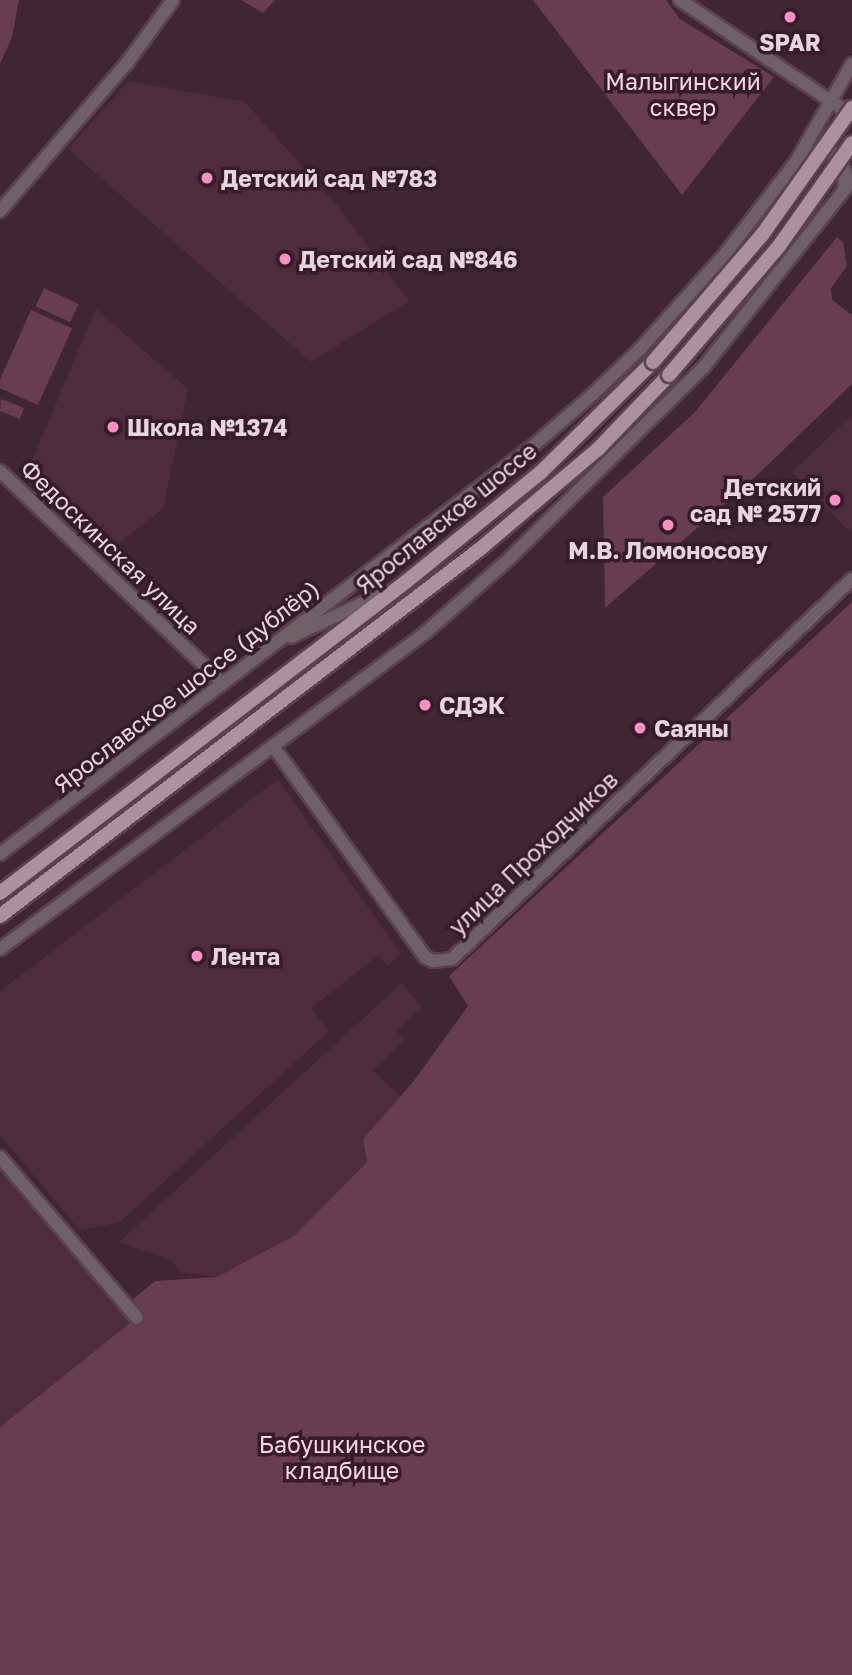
<!DOCTYPE html>
<meta charset="utf-8">
<style>
body{margin:0}
#map{position:relative;width:852px;height:1675px;overflow:hidden;background:#402533;font-family:"Golos Text",sans-serif}
div>[style]{position:absolute}
.built>*{inset:0;background:#4e2c3d}
.green>*{inset:0;background:#683c52;transform-origin:0 0}
.roads{filter:drop-shadow(2px 0 #5b414e) drop-shadow(-2px 0 #5b414e) drop-shadow(0 2px #5b414e) drop-shadow(0 -2px #5b414e)}
.minor>*{height:12px;margin:-6px;padding:0 6px;transform-origin:6px;border-radius:6px;background:#6f6067}
.major>*{height:14px;margin:-7px;padding:0 7px;transform-origin:7px;border-radius:7px;background:#ad909d}
.bridges{filter:drop-shadow(2px 0 #5b414e) drop-shadow(-2px 0 #5b414e) drop-shadow(0 2px #5b414e) drop-shadow(0 -2px #5b414e)}
.major-bridge>*{height:14px;margin:-7px;padding:0 7px;transform-origin:7px;border-radius:7px;background:#ad909d}
.dots>*{width:19px;height:19px;translate:-50% -50%;box-sizing:border-box;border:4px solid #361c29;border-radius:50%}
span{translate:-50% -50%;white-space:nowrap;text-align:center;line-height:1.15;-webkit-text-stroke:7px #361c29;paint-order:stroke}
.poi-label{font-size:23px;color:#e7d5dd;font-weight:700}
.left{translate:0 -50%;text-align:left}
.right{translate:-100% -50%;text-align:right}
.park-label{font-size:23px;color:#f8d4e4}
.street-label{font-size:23px;color:#e7d5dd}
</style>
<div id="map">
<div class="built">
<i style="clip-path:polygon(128px 81px,245px 102px,339px 208px,409px 301px,311px 362px,68px 149px)"></i>
<i style="clip-path:polygon(96px 309px,188px 389px,163px 509px,113px 548px,30px 465px)"></i>
<i style="clip-path:polygon(852px 415px,852px 528px,849px 531px,792px 472px)"></i>
<i style="clip-path:polygon(278px 779px,401px 954px,388px 966px,379px 955px,311px 1008px,329px 1031px,120px 1222px,80px 1231px,0 1135px,0 991px)"></i>
<i style="clip-path:polygon(402px 983px,422px 1007px,397px 1031px,404px 1040px,373px 1070px,401px 1097px,363px 1139px,367px 1162px,295px 1235px,217px 1277px,178px 1272px,173px 1261px,119px 1242px)"></i>
<i style="clip-path:polygon(0 1169px,132px 1322px,0 1427px)"></i>
</div>
<div class="green">
<i style="clip-path:polygon(0 0,19px 0,12px 37px,0 64px)"></i>
<i style="clip-path:polygon(241px 0,275px 0,263px 13px)"></i>
<i style="clip-path:polygon(533px 0,666px 0,680px 19px,774px 77px,682px 195px)"></i>
<i style="clip-path:polygon(837px 237px,843px 242px,847px 266px,831px 288px,832px 300px,852px 315px,852px 384px,750px 482px,605px 608px,603px 497px,695px 412px)"></i>
<i style="left:44px;top:288px;width:38px;height:20px;rotate:25deg"></i>
<i style="left:31px;top:310px;width:45px;height:84px;rotate:24deg"></i>
<i style="clip-path:polygon(1px 399px,24px 408px,20px 419px,0 411px)"></i>
<i style="clip-path:polygon(852px 602px,852px 1675px,0 1675px,0 1427px,141px 1314px,132px 1300px,155px 1281px,217px 1277px,295px 1235px,367px 1162px,363px 1139px,413px 1082px,468px 1006px,449px 976px)"></i>
</div>
<div class="roads">
<div class="minor">
<i style="left:680px;top:0;width:207px;rotate:33.8deg"></i>
<i style="left:797px;top:160px;width:20px;rotate:-24deg"></i>
<i style="left:815px;top:152px;width:21px;rotate:5deg"></i>
<i style="left:836px;top:154px;width:20px;rotate:63deg"></i>
<i style="left:845px;top:172px;width:17px;rotate:93deg"></i>
<i style="left:0;top:211px;width:195px;rotate:-49.4deg"></i>
<i style="left:127px;top:63px;width:78px;rotate:-53.9deg"></i>
<i style="left:0;top:471px;width:308px;rotate:43.6deg"></i>
<i style="left:291px;top:637px;width:101px;rotate:-25.3deg"></i>
<i style="left:273px;top:746px;width:260px;rotate:54.2deg"></i>
<i style="left:425px;top:957px;width:9px;rotate:27deg"></i>
<i style="left:433px;top:961px;width:19px;rotate:-6deg"></i>
<i style="left:452px;top:959px;width:552px;rotate:-43.53deg"></i>
<i style="left:0;top:854px;width:673px;rotate:-37.45deg"></i>
<i style="left:534px;top:445px;width:77px;rotate:-40.8deg"></i>
<i style="left:592px;top:395px;width:66px;rotate:-43.8deg"></i>
<i style="left:640px;top:349px;width:129px;rotate:-48.1deg"></i>
<i style="left:726px;top:253px;width:117px;rotate:-52.6deg"></i>
<i style="left:797px;top:160px;width:111px;rotate:-60.2deg"></i>
<i style="left:0;top:949px;width:530px;rotate:-36.63deg"></i>
<i style="left:425px;top:633px;width:113px;rotate:-41.4deg"></i>
<i style="left:510px;top:558px;width:271px;rotate:-44.6deg"></i>
<i style="left:703px;top:368px;width:240px;rotate:-51.6deg"></i>
<i style="left:0;top:1157px;width:211px;rotate:49.6deg"></i>
</div>
<div class="major">
<i style="left:0;top:893px;width:513px;rotate:-37.47deg"></i>
<i style="left:407px;top:581px;width:171px;rotate:-39.1deg"></i>
<i style="left:540px;top:473px;width:158px;rotate:-44.5deg"></i>
<i style="left:0;top:916px;width:604px;rotate:-37.4deg"></i>
<i style="left:480px;top:549px;width:155px;rotate:-40.3deg"></i>
<i style="left:598px;top:449px;width:103px;rotate:-46.2deg"></i>
</div>
</div>
<div class="bridges">
<div class="major-bridge">
<i style="left:653px;top:362px;width:167px;rotate:-49.4deg"></i>
<i style="left:762px;top:235px;width:156px;rotate:-54.7deg"></i>
<i style="left:669px;top:375px;width:170px;rotate:-49.5deg"></i>
<i style="left:779px;top:246px;width:126px;rotate:-54.7deg"></i>
</div>
</div>
<div class="dots">
<i style="left:790px;top:17px;background:#fb8fc6"></i>
<i style="left:207px;top:178px;background:#fb8fc6"></i>
<i style="left:285px;top:259px;background:#fb8fc6"></i>
<i style="left:113px;top:427px;background:#fb8fc6"></i>
<i style="left:835px;top:500px;background:#fb8fc6"></i>
<i style="left:668px;top:525px;background:#fb8fc6"></i>
<i style="left:425px;top:705px;background:#fb8fc6"></i>
<i style="left:640px;top:728px;background:#fb8fc6"></i>
<i style="left:197px;top:956px;background:#fb8fc6"></i>
</div>
<div class="poi-label">
<span style="left:790px;top:42px">SPAR</span>
<span class="left" style="left:221px;top:178px">Детский сад №783</span>
<span class="left" style="left:299px;top:259px">Детский сад №846</span>
<span class="left" style="left:127px;top:427px">Школа №1374</span>
<span class="right" style="left:821px;top:500px">Детский<br>сад № 2577</span>
<span style="left:668px;top:550px">М.В. Ломоносову</span>
<span class="left" style="left:439px;top:705px">СДЭК</span>
<span class="left" style="left:654px;top:728px">Саяны</span>
<span class="left" style="left:211px;top:956px">Лента</span>
</div>
<div class="park-label">
<span style="left:683px;top:94px">Малыгинский<br>сквер</span>
<span style="left:342px;top:1457px">Бабушкинское<br>кладбище</span>
</div>
<div class="street-label">
<span style="left:446px;top:518px;rotate:-39deg">Ярославское шоссе</span>
<span style="left:111px;top:547px;rotate:44deg">Федоскинская улица</span>
<span style="left:186px;top:686px;rotate:-38deg">Ярославское шоссе (дублёр)</span>
<span style="left:533px;top:853px;rotate:-44deg">улица Проходчиков</span>
</div>
</div>
